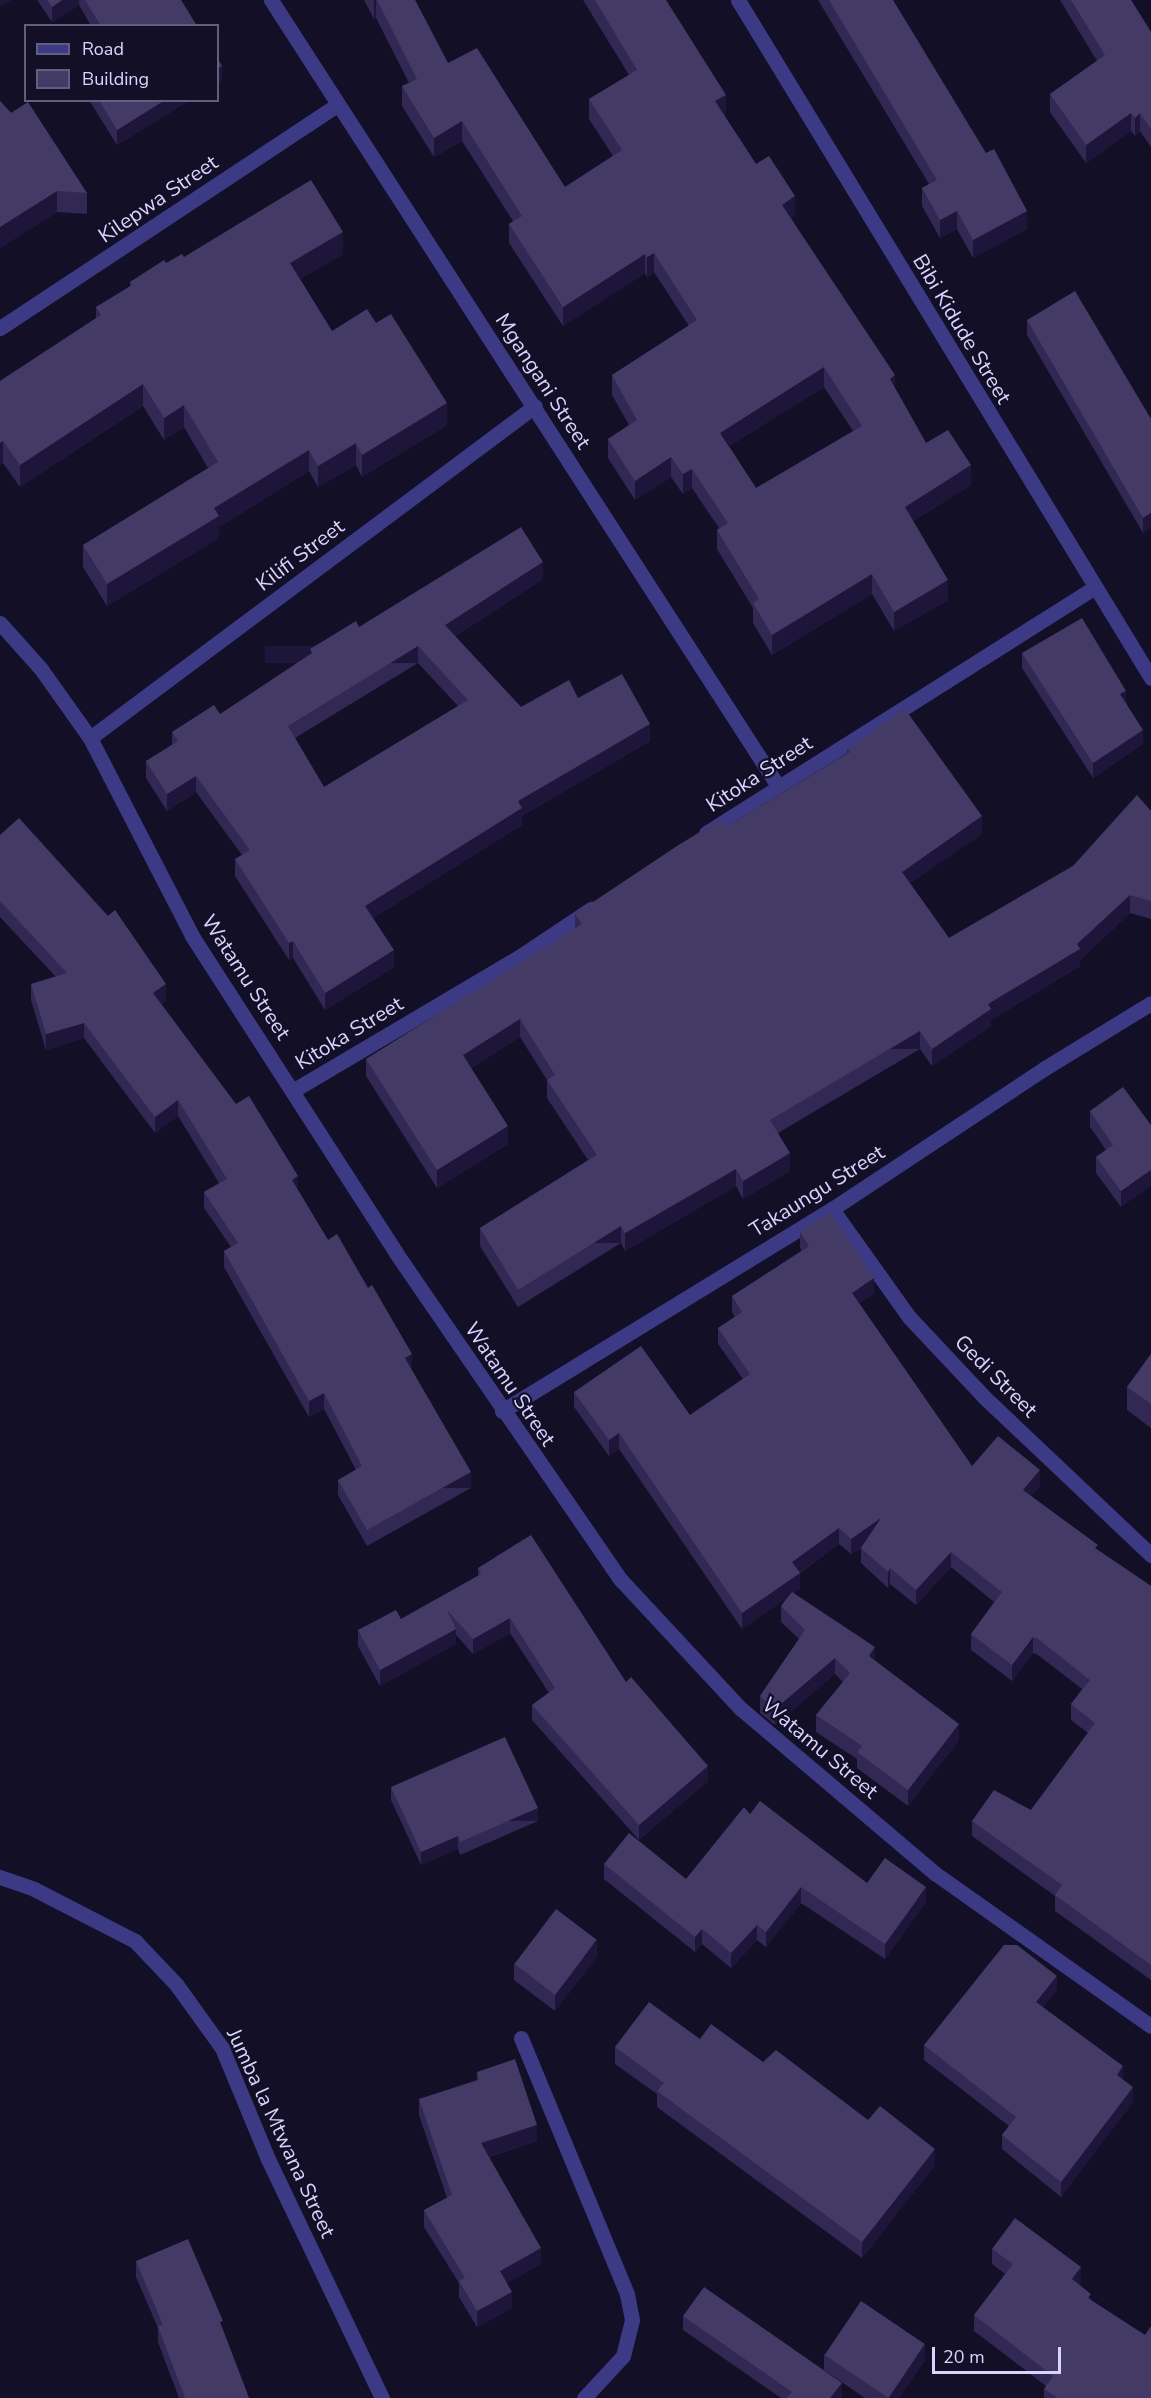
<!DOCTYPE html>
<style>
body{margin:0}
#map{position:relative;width:1151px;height:2398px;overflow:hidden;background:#130f26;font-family:"Nunito Sans",sans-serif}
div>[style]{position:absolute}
.service>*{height:15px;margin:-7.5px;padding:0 7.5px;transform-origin:7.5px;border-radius:7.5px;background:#3d3a85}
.minor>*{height:15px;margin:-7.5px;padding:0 7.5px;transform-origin:7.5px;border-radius:7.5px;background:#3d3a85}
.wall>*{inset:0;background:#312854}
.shaded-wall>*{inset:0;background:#1d163a;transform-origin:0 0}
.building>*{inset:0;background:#433a66;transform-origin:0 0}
span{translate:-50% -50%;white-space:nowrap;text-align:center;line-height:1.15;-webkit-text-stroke:4.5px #130f26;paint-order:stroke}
.street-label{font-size:21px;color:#d9d4ff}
.legend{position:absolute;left:24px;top:24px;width:195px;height:78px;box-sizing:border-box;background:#130f26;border:2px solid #625e7d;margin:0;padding:8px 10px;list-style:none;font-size:18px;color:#d9d4ff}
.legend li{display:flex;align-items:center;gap:12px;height:30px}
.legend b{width:30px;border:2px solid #625e7d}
.scale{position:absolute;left:932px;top:2347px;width:129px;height:27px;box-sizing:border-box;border:3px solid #d9d4ff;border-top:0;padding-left:8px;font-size:18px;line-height:21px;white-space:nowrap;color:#d9d4ff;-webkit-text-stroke:4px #130f26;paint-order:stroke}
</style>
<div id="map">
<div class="service">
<i style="left:0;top:1877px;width:36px;rotate:19deg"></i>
<i style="left:34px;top:1889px;width:114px;rotate:27.2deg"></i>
<i style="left:135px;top:1941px;width:59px;rotate:46.4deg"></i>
<i style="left:176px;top:1984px;width:79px;rotate:54.3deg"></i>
<i style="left:222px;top:2048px;width:120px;rotate:67.5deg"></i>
<i style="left:268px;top:2159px;width:265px;rotate:64.5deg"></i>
<i style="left:521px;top:2038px;width:277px;rotate:67.5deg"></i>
<i style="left:627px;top:2294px;width:26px;rotate:79deg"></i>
<i style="left:632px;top:2320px;width:37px;rotate:104deg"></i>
<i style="left:623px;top:2356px;width:57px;rotate:132.9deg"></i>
</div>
<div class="minor">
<i style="left:271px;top:0;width:935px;rotate:57.18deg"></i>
<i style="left:738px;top:0;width:794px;rotate:58.65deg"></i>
<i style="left:0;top:328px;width:405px;rotate:-33.5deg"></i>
<i style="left:0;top:623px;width:62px;rotate:48.3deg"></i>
<i style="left:41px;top:669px;width:85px;rotate:54.6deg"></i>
<i style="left:90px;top:738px;width:223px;rotate:62.7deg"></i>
<i style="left:192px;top:936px;width:377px;rotate:57.2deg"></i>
<i style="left:396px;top:1253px;width:397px;rotate:55.5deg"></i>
<i style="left:621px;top:1580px;width:175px;rotate:47.1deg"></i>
<i style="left:740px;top:1708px;width:257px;rotate:40.3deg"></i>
<i style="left:936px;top:1874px;width:263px;rotate:35.3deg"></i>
<i style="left:90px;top:738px;width:555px;rotate:-36.73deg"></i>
<i style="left:706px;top:833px;width:459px;rotate:-32.3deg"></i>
<i style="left:294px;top:1090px;width:261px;rotate:-30.6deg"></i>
<i style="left:519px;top:957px;width:87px;rotate:-33.7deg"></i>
<i style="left:832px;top:1209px;width:133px;rotate:54.5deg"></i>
<i style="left:909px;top:1317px;width:110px;rotate:46.8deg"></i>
<i style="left:984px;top:1397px;width:230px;rotate:43.4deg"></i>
<i style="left:502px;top:1411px;width:387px;rotate:-31.5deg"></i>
<i style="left:832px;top:1209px;width:255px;rotate:-33.5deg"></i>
<i style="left:1045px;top:1068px;width:124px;rotate:-31.5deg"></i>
</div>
<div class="wall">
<i style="clip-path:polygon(37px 0,181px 0,197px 26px,91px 26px,79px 5px,52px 22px)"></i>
<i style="clip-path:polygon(evenodd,364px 0,415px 0,448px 63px,565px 187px,613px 156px,589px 119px,589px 99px,629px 75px,583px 0,666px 0,726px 114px,724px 115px,756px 164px,795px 216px,791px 218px,895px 388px,926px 443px,971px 485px,913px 521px,948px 600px,894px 631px,872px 594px,772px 655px,753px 623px,753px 608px,717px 549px,717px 530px,719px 528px,692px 488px,683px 494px,671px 477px,635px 500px,608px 458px,608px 439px,629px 425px,612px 395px,612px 375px,689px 326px,654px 272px,647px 277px,645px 273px,563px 326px,509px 243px,509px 224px,513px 221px,462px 141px,434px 157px,402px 106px,402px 86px,409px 83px,376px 18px,374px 19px,364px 0,824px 387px,853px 431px,756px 488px,729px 446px,824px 387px)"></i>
<i style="clip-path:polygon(818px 0,893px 0,1027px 229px,973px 258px,957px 229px,940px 238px,922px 206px,922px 188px,929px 184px)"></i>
<i style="clip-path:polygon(1060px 0,1131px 0,1151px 32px,1151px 147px,1140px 131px,1135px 136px,1131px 131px,1086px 163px,1050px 112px,1050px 94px,1097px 61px)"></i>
<i style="clip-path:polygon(89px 100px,190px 100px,117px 145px)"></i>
<i style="clip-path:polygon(0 101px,87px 193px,87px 214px,57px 212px,0 248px)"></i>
<i style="clip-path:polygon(343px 254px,300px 279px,332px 331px,376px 323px,447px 425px,362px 477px,356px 465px,318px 487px,309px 471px,219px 527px,219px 538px,107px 606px,83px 567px,83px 545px,208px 468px,184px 427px,164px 440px,143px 406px,20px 487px,3px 463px,0 381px,96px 318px,96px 307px,130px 287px,130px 282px,166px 263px,184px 257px)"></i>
<i style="clip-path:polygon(1027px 320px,1151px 419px,1143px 533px,1027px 335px)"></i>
<i style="clip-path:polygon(evenodd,543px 579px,455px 636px,521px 707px,578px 698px,650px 741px,522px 816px,522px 825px,373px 918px,394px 967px,325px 1010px,293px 958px,289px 960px,235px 876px,235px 859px,242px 855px,196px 792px,167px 811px,146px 778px,146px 761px,172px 745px,172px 732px,220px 714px,310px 655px,310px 649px,359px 627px,543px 579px,418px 663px,458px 706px,324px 787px,295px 738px,418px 663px)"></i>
<i style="clip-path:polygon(1022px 653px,1126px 702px,1143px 744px,1093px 778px,1022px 668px)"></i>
<i style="clip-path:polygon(847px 749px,982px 834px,910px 883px,949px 938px,1073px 866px,1151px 811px,1151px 919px,1130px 913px,1080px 960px,1080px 966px,991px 1020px,991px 1026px,932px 1066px,920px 1049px,778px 1133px,790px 1171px,743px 1199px,736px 1186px,625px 1251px,621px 1243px,518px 1307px,480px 1246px,480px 1228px,588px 1160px,547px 1098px,547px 1080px,520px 1037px,471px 1068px,508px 1144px,437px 1188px,366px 1076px,366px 1059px,575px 929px,575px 914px,726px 827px,847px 753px)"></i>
<i style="clip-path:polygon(0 835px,166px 1000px,161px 1004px,298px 1190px,328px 1240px,411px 1370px,471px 1488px,367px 1546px,338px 1495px,338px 1480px,356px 1470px,324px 1409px,309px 1417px,224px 1267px,224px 1251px,231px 1247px,204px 1208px,204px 1192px,219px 1183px,178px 1116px,155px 1133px,84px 1038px,46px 1050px,31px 1000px,31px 984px,56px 977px,0 917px)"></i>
<i style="clip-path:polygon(1090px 1111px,1151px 1125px,1121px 1207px,1096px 1173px,1096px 1157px,1106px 1150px,1090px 1127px)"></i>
<i style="clip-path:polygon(800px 1232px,874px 1294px,859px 1303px,972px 1466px,1040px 1486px,1031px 1496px,1098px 1550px,1151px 1586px,1151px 1980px,1055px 1911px,1055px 1896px,972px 1836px,972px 1821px,1031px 1810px,1088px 1733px,1071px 1720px,1071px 1704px,1082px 1689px,1038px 1655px,1033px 1653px,1012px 1681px,971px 1650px,971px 1634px,994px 1602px,951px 1567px,916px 1605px,890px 1584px,888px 1588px,861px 1563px,861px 1548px,851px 1554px,839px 1544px,800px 1573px,800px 1589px,794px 1593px,875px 1660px,959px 1740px,908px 1806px,857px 1768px,857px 1759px,816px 1732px,816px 1715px,843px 1682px,835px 1674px,775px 1725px,760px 1713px,760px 1696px,799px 1639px,781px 1622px,781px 1606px,787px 1598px,742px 1629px,619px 1449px,609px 1456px,574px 1407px,574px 1392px,690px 1415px,743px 1379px,718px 1344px,718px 1328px,735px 1317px,732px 1312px,732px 1296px,802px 1251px,800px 1248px)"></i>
<i style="clip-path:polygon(1151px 1354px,1151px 1428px,1127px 1410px,1127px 1387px)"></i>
<i style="clip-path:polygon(478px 1568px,626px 1682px,708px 1781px,639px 1840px,532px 1720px,532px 1705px,549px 1693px,510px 1633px,473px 1654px,456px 1635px,456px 1644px,380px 1686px,358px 1646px,358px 1630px,401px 1619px,478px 1576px)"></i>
<i style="clip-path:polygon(391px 1787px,538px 1821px,460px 1855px,458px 1849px,421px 1865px,391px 1800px)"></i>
<i style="clip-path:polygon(750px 1814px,867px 1883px,926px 1902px,885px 1959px,801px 1903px,766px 1947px,757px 1940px,731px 1968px,702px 1944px,695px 1952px,604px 1879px,604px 1864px,686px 1879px)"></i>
<i style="clip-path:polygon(597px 1956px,555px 2011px,514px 1980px,514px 1964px)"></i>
<i style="clip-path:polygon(1057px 1990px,1043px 2007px,1123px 2079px,1133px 2102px,1061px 2197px,1002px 2149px,1002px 2135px,1009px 2126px,924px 2060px,924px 2045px)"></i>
<i style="clip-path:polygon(700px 2039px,763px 2062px,868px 2120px,935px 2165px,862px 2258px,657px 2107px,657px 2094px,615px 2064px,615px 2047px)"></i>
<i style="clip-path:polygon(477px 2072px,537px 2141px,489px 2157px,541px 2264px,507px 2283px,512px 2308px,477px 2327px,459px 2297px,459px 2283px,424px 2227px,424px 2210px,447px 2198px,419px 2115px,419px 2099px,477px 2080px)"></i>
<i style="clip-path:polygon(992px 2249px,1081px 2282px,1079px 2285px,1091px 2300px,1151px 2398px,1044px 2398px,1044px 2389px,1046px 2386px,974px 2331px,974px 2315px,1005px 2274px,992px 2264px)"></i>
<i style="clip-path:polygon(136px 2261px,223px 2330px,249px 2398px,179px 2398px,158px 2342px,158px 2328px,136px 2277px)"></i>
<i style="clip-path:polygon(683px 2316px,842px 2397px,841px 2398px,781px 2398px,683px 2330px)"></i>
<i style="clip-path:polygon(824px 2354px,925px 2360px,899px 2398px,865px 2398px,824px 2370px)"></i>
</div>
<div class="shaded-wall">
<i style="clip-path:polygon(0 0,12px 0,0 7px)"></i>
<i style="clip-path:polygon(62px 0,79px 0,79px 5px,52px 22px,52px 7px)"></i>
<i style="left:374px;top:0;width:2px;height:19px"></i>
<i style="clip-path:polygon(222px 66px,222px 81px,218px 84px,218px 68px)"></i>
<i style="clip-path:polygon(726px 95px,726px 114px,715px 121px,715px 101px)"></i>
<i style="clip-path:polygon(165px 100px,190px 100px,117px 145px,117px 130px)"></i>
<i style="clip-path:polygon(1131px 113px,1131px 131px,1086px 163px,1086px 145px)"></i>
<i style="clip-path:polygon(1140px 113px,1140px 131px,1135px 136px,1135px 118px)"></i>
<i style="clip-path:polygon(462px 121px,462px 141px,434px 157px,434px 138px)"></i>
<i style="clip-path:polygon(57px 191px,57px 212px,0 248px,0 227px)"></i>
<i style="clip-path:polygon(795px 196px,795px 216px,782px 224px,782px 205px)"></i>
<i style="clip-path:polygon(957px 211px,957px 229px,940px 238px,940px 220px)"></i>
<i style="clip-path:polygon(1027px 211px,1027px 229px,973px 258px,973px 240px)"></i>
<i style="clip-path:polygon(343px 232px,343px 254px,290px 285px,290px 263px)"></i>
<i style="clip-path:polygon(654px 253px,654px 272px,647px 277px,647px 257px)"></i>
<i style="clip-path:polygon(645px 254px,645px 273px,563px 326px,563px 307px)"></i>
<i style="clip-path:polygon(824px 367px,824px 387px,720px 452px,720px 433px)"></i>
<i style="clip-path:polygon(895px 375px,895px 395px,890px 379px)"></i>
<i style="clip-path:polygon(143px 384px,143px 406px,20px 487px,20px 465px)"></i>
<i style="clip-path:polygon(447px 403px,447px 425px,362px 477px,362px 455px)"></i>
<i style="clip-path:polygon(184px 405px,184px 427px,164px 440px,164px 418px)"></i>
<i style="clip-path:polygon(3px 441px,3px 463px,0 465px,0 443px)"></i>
<i style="clip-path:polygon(356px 443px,356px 465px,318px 487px,318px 466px)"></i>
<i style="clip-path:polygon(309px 450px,309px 471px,219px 527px,219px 538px,107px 606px,107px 584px,214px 508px)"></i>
<i style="clip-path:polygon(671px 457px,671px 477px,635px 500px,635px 481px)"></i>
<i style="clip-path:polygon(971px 465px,971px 485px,905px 526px,905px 507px)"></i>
<i style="clip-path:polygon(692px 469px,692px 488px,683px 494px,683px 474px)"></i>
<i style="clip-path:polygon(1151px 513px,1151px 528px,1143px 533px,1143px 518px)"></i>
<i style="clip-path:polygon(543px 562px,543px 579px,445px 642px,445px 625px)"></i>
<i style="clip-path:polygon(872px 574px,872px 594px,772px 655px,772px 635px)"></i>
<i style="clip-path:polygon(948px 580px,948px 600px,894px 631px,894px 612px)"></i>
<i style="left:418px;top:646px;width:17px;height:153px;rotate:90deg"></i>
<i style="clip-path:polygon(1126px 691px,1126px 705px,1120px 694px)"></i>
<i style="clip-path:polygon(650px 724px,650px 741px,522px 816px,522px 825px,365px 923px,365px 906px,518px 801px)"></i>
<i style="clip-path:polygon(1143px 730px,1143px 744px,1093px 778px,1093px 763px)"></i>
<i style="clip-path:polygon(196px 776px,196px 792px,167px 811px,167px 794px)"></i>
<i style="clip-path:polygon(982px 816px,982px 834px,902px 889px,902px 872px)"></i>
<i style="clip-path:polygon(1130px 895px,1130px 913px,1080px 960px,1080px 966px,991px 1020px,991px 1026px,932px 1066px,932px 1049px,988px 1004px,1077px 944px)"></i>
<i style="clip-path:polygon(293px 941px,293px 958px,289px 960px,289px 943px)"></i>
<i style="clip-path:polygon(394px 950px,394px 967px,325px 1010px,325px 993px)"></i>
<i style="clip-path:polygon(166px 984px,166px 1000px,153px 1009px,153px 993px)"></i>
<i style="clip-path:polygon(520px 1019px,520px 1037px,463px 1073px,463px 1055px)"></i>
<i style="clip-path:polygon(84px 1023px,84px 1038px,46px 1050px,46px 1034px)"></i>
<i style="left:920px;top:1031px;width:18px;height:174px;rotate:90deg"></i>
<i style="clip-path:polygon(178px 1100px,178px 1116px,155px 1133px,155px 1117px)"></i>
<i style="clip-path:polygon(508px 1126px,508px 1144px,437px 1188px,437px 1170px)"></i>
<i style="clip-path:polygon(790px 1153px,790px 1171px,743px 1199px,743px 1181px)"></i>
<i style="clip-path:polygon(736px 1169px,736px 1186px,625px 1251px,625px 1233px)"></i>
<i style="clip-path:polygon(1151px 1170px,1151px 1186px,1121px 1207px,1121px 1191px)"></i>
<i style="clip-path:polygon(298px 1176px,298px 1192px,292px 1180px)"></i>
<i style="left:621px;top:1226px;width:17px;height:121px;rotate:90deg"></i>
<i style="clip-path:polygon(874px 1278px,874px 1294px,852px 1308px,852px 1293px)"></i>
<i style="clip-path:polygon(412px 1354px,412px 1370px,405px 1358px)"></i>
<i style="clip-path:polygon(324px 1393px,324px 1409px,309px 1417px,309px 1401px)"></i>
<i style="clip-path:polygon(619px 1433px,619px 1449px,609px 1456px,609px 1440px)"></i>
<i style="clip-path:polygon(1040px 1470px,1040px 1486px,1023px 1505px,1023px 1490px)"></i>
<i style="left:471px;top:1472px;width:16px;height:119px;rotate:90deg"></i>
<i style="clip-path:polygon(881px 1518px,881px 1534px,851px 1554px,851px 1539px)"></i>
<i style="clip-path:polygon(839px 1528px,839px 1544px,792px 1578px,792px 1562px)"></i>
<i style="clip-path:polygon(951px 1552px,951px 1567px,916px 1605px,916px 1590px)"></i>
<i style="clip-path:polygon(890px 1568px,890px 1584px,888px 1588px,888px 1572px)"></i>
<i style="clip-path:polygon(800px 1573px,800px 1589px,742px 1629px,742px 1613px)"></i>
<i style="clip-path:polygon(510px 1618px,510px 1633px,473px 1654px,473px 1639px)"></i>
<i style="clip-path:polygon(456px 1629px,456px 1644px,380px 1686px,380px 1670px)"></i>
<i style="clip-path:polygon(1033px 1637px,1033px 1653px,1012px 1681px,1012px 1665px)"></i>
<i style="clip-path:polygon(875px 1647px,875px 1663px,869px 1656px)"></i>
<i style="clip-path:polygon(835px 1658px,835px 1674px,775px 1725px,775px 1709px)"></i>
<i style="clip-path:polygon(959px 1724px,959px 1740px,908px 1806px,908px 1790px)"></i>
<i style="clip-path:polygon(708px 1766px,708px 1781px,639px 1840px,639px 1825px)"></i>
<i style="left:538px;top:1808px;width:13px;height:85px;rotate:90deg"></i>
<i style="clip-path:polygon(458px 1836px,458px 1849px,421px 1865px,421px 1852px)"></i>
<i style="clip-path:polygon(801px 1887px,801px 1903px,766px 1947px,766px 1932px)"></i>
<i style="clip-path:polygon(926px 1887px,926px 1902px,885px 1959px,885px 1944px)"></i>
<i style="clip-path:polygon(757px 1925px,757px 1940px,731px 1968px,731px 1953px)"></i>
<i style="clip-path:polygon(702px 1929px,702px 1944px,695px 1952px,695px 1937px)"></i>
<i style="clip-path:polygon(597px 1940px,597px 1956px,555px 2011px,555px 1995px)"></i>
<i style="clip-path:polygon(1057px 1976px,1057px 1990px,1036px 2017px,1036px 2002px)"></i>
<i style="clip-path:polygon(1123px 2066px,1123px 2081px,1117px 2075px)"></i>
<i style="clip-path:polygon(1133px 2087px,1133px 2102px,1061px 2197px,1061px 2182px)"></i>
<i style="clip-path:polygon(537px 2125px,537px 2141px,481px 2159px,481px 2143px)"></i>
<i style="clip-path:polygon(935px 2149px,935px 2165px,862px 2258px,862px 2242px)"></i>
<i style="clip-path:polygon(541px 2248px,541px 2264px,500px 2287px,500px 2271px)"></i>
<i style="clip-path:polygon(1081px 2267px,1081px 2282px,1072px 2295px,1072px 2279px)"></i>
<i style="clip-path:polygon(512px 2292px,512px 2308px,477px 2327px,477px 2311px)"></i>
<i style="clip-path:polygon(925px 2344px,925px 2360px,899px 2398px,888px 2398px)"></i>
<i style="clip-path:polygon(842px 2383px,842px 2397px,841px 2398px,830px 2398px)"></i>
</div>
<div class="building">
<i style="clip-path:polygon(47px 0,62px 0,52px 7px)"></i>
<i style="clip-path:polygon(85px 0,181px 0,197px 26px,101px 26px)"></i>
<i style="clip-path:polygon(evenodd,377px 0,415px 0,448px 63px,477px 48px,565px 187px,622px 150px,589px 99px,637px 70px,595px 0,666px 0,726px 95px,715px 101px,756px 164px,769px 156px,795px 196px,782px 205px,895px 375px,890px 379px,926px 443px,948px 430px,971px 465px,905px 507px,948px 580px,894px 612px,872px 574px,772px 635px,753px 603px,759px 599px,717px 530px,728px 523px,692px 469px,683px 474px,671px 457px,635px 481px,608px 439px,637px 420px,612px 375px,697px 320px,654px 253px,647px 257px,645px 254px,563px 307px,509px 224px,522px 216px,462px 121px,434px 138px,402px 86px,417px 79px,377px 0,824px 367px,862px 426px,756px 488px,720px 433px,824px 367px)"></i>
<i style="clip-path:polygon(829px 0,893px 0,986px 153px,994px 149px,1027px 211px,973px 240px,957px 211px,940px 220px,922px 188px,937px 180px)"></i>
<i style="clip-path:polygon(1071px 0,1131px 0,1151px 32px,1151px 129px,1140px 113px,1135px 118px,1131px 113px,1086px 145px,1050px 94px,1105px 55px)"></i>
<i style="clip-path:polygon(218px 59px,222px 66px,218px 68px)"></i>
<i style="clip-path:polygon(99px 100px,165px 100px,117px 130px)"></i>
<i style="clip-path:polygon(0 101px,11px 113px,28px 102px,87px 193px,57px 191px,0 227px)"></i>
<i style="clip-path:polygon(311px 180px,343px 232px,290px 263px,332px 331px,367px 309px,376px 323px,391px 314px,447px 403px,362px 455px,356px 443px,318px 466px,309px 450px,214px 508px,219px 516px,107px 584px,83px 545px,218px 462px,184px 405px,164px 418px,143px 384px,20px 465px,3px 441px,0 443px,0 381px,101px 315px,96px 307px,132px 285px,130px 282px,164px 260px,166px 263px,182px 254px,184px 257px)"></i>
<i style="clip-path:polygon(1075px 291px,1151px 419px,1151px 513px,1143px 518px,1027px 320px)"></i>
<i style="clip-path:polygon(evenodd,521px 527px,543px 562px,445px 625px,521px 707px,569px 680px,578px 698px,622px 674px,650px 724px,518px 801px,522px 808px,365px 906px,394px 950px,325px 993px,293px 941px,289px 943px,235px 859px,250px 850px,196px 776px,167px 794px,146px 761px,178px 741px,172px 732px,214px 705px,220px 714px,312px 653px,310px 649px,356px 621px,359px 627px,521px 527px,418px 646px,468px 700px,324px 787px,288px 726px,418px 646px)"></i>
<i style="clip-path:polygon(1082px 618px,1126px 691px,1120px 694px,1143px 730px,1093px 763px,1022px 653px)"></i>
<i style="clip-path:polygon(905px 709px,982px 816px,902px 872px,949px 938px,1073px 866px,1137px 795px,1151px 811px,1151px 901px,1130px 895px,1077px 944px,1080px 949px,988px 1004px,991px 1009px,932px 1049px,920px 1031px,770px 1120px,790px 1153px,743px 1181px,736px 1169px,625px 1233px,621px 1226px,518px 1290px,480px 1228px,597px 1155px,547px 1080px,555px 1075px,520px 1019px,463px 1055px,508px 1126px,437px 1170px,366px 1059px,582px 924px,575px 914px,677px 846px,721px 819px,726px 827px,850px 752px,847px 749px)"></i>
<i style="clip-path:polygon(19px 818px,108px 916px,115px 910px,166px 984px,153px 993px,236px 1104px,249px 1096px,298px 1176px,292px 1180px,328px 1240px,337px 1234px,368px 1288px,372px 1285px,412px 1354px,405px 1358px,471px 1472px,367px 1530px,338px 1480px,362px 1466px,324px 1393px,309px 1401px,224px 1251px,238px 1243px,204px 1192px,227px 1179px,178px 1100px,155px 1117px,84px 1023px,46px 1034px,31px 984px,67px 973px,0 901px,0 835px)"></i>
<i style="clip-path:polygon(1123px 1087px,1151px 1125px,1151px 1170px,1121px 1191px,1096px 1157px,1113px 1145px,1090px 1111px)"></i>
<i style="clip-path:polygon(830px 1212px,874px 1278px,852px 1293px,972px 1466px,998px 1436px,1040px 1470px,1023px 1490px,1098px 1545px,1095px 1548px,1151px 1586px,1151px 1965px,1055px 1895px,1062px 1885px,972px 1821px,994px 1790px,1031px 1810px,1095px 1723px,1071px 1704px,1090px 1680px,1038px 1639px,1033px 1637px,1012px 1665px,971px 1634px,1002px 1592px,951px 1552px,916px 1590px,890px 1568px,888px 1572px,861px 1548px,881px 1518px,851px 1539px,839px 1528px,792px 1562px,800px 1573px,742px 1613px,619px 1433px,609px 1440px,574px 1392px,641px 1346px,690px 1415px,750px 1374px,718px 1328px,742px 1312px,732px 1296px,809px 1246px,800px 1232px)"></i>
<i style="clip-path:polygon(1151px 1354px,1151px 1404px,1127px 1387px)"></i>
<i style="clip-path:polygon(531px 1535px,626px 1682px,631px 1677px,708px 1766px,639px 1825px,532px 1705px,555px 1688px,510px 1618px,473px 1639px,447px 1610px,456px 1629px,380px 1670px,358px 1630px,396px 1610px,401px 1619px,481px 1574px,478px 1568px)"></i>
<i style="clip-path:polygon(792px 1592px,875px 1647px,869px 1656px,959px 1724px,908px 1790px,857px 1752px,862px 1746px,816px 1715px,850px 1673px,835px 1658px,775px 1709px,760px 1696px,805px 1630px,781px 1606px)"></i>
<i style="clip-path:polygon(505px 1737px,538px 1808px,460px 1842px,458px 1836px,421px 1852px,391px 1787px)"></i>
<i style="clip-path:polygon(760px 1801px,867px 1883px,885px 1858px,926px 1887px,885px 1944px,801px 1887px,766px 1932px,757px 1925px,731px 1953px,702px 1929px,695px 1937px,604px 1864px,629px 1833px,686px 1879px,744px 1807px,750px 1814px)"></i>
<i style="left:556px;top:1909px;width:51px;height:69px;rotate:37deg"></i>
<i style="clip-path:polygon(1004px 1945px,1017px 1945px,1057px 1976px,1036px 2002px,1123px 2066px,1117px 2075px,1133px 2087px,1061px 2182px,1002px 2135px,1016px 2117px,924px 2045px)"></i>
<i style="clip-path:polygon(649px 2002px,700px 2039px,711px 2024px,763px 2062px,776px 2050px,868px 2120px,880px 2106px,935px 2149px,862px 2242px,657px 2091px,664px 2083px,615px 2047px)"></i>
<i style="clip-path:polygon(515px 2059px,537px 2125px,481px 2143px,541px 2248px,500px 2271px,512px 2292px,477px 2311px,459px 2281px,465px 2278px,424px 2210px,452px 2195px,419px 2099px,479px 2080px,477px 2072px)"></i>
<i style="clip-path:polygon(1015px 2218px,1081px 2267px,1072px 2279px,1091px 2294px,1088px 2298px,1145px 2335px,1151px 2326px,1151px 2398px,1058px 2398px,1044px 2389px,1053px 2376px,974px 2315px,1013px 2264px,992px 2249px)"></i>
<i style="clip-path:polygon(188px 2239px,223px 2321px,220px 2322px,249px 2398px,185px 2398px,158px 2326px,163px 2325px,136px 2261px)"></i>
<i style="clip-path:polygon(704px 2287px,842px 2383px,830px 2398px,787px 2398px,792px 2392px,683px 2316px)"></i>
<i style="left:861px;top:2301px;width:77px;height:65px;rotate:34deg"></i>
</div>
<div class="street-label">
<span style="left:158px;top:199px;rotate:-34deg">Kilepwa Street</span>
<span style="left:962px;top:329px;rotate:59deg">Bibi Kidude Street</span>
<span style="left:543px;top:381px;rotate:57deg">Mgangani Street</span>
<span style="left:300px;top:555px;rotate:-37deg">Kilifi Street</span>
<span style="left:759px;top:774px;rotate:-33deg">Kitoka Street</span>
<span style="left:246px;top:977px;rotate:57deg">Watamu Street</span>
<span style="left:349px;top:1033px;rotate:-31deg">Kitoka Street</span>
<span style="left:817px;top:1191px;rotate:-32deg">Takaungu Street</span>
<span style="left:996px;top:1376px;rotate:45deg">Gedi Street</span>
<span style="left:510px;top:1384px;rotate:56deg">Watamu Street</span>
<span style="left:820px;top:1748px;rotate:40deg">Watamu Street</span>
<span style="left:281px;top:2133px;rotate:65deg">Jumba la Mtwana Street</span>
</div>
<ul class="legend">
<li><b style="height:8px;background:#3d3a85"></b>Road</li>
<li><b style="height:16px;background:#433a66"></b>Building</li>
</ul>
<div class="scale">20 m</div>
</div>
